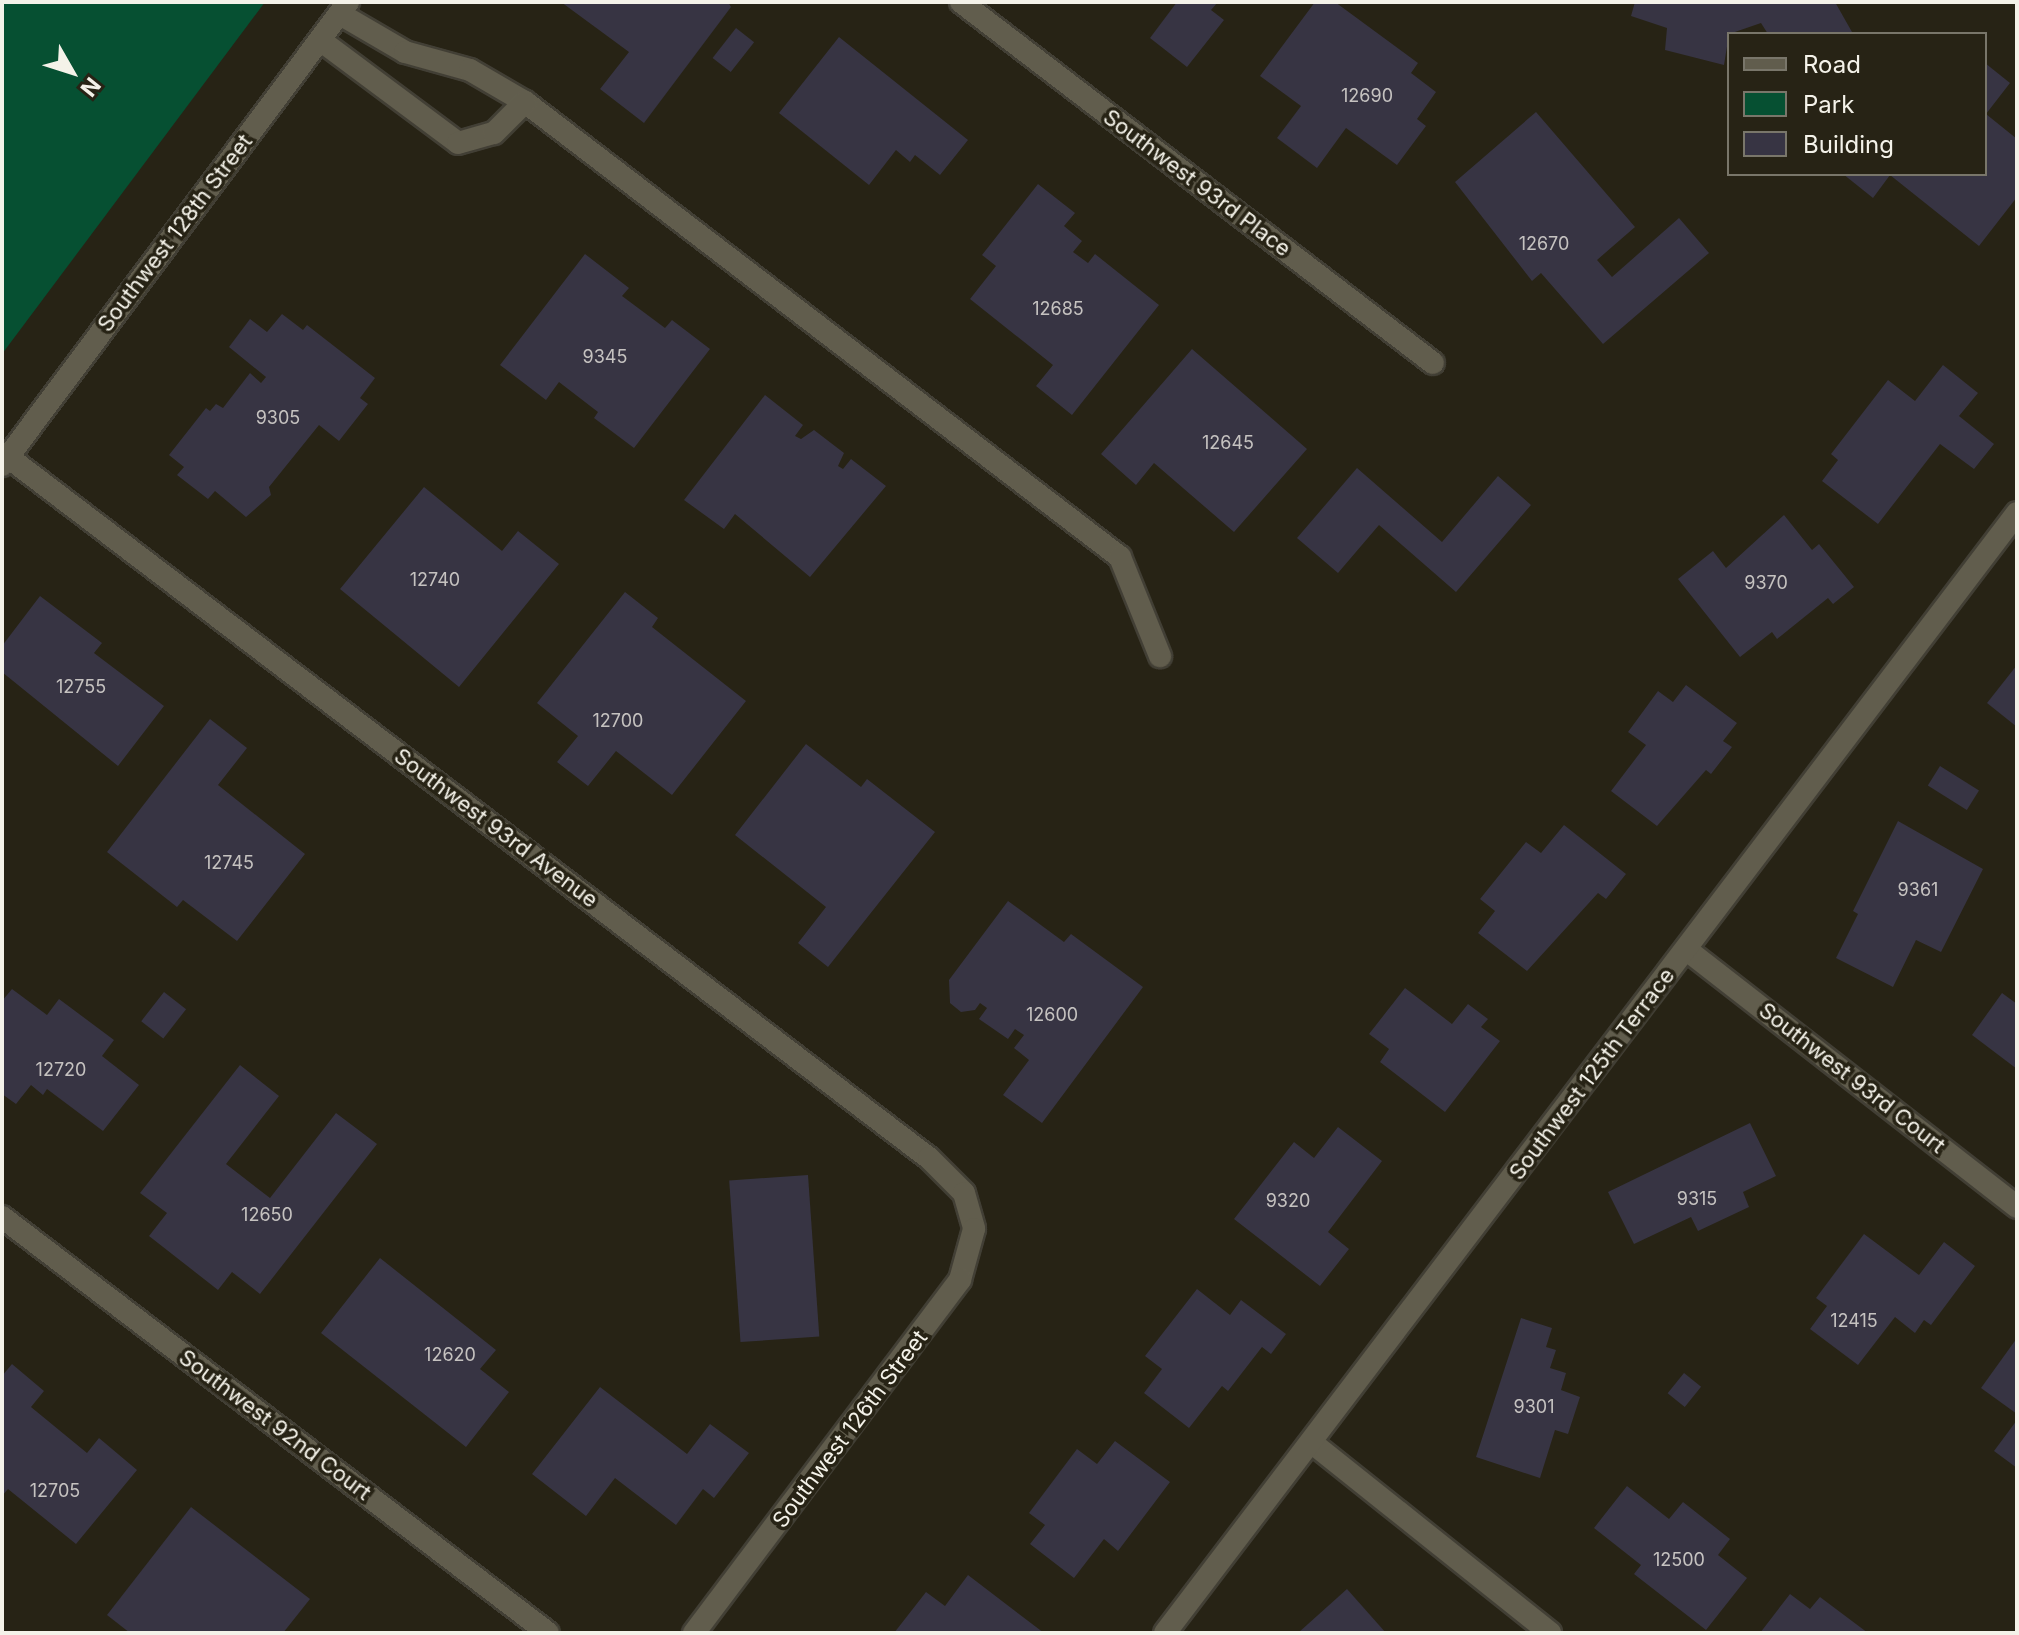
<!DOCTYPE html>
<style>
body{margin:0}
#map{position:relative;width:2019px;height:1635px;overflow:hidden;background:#272315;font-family:Inter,sans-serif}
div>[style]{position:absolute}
.green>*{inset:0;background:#065032}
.building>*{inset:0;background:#373443;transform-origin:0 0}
.roads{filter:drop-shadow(2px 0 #423f35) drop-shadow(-2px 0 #423f35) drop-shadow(0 2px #423f35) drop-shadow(0 -2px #423f35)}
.minor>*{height:22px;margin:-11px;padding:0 11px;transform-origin:11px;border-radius:11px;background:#615d4d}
.tertiary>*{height:22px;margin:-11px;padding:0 11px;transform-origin:11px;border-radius:11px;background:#615d4d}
span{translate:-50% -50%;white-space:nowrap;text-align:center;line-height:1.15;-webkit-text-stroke:7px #272315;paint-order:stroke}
.number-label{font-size:18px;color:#c5c2c0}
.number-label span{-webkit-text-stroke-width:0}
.street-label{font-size:22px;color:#f4f2e9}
.frame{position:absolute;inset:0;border:4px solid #f4f2e9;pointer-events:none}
.legend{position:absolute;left:1727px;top:32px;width:260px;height:144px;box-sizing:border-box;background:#272315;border:2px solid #79766a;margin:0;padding:10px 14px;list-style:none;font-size:24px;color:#f4f2e9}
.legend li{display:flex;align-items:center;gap:16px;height:40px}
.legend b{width:40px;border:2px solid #79766a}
.north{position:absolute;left:32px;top:32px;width:80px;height:80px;-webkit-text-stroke:6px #272315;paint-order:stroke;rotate:129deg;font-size:22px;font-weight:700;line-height:32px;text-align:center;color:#f4f2e9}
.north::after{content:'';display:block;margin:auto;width:28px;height:36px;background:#f4f2e9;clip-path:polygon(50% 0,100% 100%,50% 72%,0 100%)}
</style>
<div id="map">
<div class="green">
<i style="clip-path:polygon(2px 2px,265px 2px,2px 354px)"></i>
</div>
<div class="building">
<i style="clip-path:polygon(561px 2px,728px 2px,731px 7px,644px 123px,600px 89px,629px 52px)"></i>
<i style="clip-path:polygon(1177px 2px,1218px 2px,1211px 10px,1224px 20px,1187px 67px,1150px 38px)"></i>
<i style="clip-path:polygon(1315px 2px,1335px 2px,1418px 63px,1411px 73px,1436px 92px,1417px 119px,1426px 126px,1397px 165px,1346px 128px,1317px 168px,1277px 138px,1301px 106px,1260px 76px)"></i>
<i style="clip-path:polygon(1635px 2px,1835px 2px,1852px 32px,1768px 34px,1761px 23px,1729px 34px,1724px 65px,1665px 50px,1667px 28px,1631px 16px)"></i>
<i style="left:736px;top:28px;width:23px;height:38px;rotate:38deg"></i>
<i style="clip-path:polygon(839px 37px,968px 140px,940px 175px,915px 155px,910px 162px,896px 150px,869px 185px,779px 113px)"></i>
<i style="clip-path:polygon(1985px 63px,2010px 83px,1986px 114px,2017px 139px,2017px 197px,1979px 246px,1890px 175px,1873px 198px,1843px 174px,1985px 174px)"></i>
<i style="clip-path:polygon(1536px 112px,1635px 227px,1597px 260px,1612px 277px,1679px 218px,1709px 253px,1603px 344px,1541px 273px,1532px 281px,1455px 182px)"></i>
<i style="clip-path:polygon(1038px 184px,1075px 213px,1064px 226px,1082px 241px,1073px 252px,1088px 263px,1095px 254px,1159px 305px,1072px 415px,1036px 386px,1053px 365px,970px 299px,996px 266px,982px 255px)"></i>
<i style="clip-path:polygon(585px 254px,629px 288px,622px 296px,665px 328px,672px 320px,710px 349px,634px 448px,594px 418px,598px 412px,559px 382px,546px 400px,500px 365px)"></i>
<i style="clip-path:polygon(282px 314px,303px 330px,307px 325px,375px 378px,360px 398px,368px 404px,339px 441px,319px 425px,269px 487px,271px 495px,246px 517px,215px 491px,208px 499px,177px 475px,184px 467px,169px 455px,206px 408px,210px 411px,216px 404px,223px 408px,250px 373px,261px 383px,266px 377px,229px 347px,250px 319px,267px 332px)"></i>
<i style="clip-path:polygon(1192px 349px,1307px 449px,1234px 532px,1154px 463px,1136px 485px,1101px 454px)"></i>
<i style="clip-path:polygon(1943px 365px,1978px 393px,1959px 416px,1994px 444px,1974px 469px,1940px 444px,1878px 524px,1822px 481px,1838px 460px,1831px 454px,1888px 380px,1915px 401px)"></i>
<i style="clip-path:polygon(765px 395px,803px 425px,795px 436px,801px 439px,814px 430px,844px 453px,838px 466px,843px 469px,851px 459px,886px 486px,810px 577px,735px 514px,724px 529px,684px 500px)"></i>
<i style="clip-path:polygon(1357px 468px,1442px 542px,1498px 476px,1531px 505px,1456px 592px,1379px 525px,1338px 573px,1297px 538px)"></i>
<i style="clip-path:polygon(424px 487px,502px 551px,518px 531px,559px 564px,459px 687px,340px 589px)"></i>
<i style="clip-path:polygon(1784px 515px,1812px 550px,1819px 544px,1854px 587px,1833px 604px,1828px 598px,1777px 639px,1772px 632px,1740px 657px,1678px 579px,1713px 551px,1726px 568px)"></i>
<i style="clip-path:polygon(625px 592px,658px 618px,652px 627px,746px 701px,672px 795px,616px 751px,588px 786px,557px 762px,578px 736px,537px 703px)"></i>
<i style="clip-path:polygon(40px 596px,102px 643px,94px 653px,164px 706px,118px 766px,2px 672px,2px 646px)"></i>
<i style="clip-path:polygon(2017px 665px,2017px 727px,1987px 703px)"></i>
<i style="clip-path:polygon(1686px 685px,1737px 723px,1723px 741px,1732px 747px,1711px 774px,1706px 770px,1657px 826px,1611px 791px,1646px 745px,1628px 732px,1658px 691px,1673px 702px)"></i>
<i style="clip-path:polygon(210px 719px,247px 748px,218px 785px,305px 854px,237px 941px,183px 900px,177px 907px,107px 852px)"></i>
<i style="clip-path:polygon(806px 744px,861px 787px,867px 779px,935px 832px,828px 967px,798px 943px,826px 907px,735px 835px)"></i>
<i style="left:1940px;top:766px;width:46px;height:23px;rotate:32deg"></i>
<i style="clip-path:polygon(1898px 821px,1983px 869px,1941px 952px,1916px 940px,1893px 987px,1836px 958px,1858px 914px,1853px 911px)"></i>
<i style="clip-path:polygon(1564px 825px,1626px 874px,1606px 899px,1598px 893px,1527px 971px,1478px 933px,1495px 911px,1480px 899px,1526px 842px,1541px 853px)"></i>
<i style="clip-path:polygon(1008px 901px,1064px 942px,1071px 934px,1143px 987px,1042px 1123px,1003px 1095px,1029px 1060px,1014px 1048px,1024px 1035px,1015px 1029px,1008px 1039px,979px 1019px,987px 1008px,980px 1003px,975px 1010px,961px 1012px,950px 1003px,949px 980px)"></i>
<i style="clip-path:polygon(1405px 988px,1452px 1024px,1468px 1004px,1488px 1019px,1481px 1027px,1500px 1041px,1445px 1112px,1380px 1062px,1389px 1049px,1369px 1034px)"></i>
<i style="clip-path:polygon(12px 989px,47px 1015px,59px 999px,114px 1040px,102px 1056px,139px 1085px,103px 1131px,47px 1089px,43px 1095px,31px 1085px,16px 1104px,2px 1094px,2px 1001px)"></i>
<i style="left:164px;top:992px;width:28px;height:37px;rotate:38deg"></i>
<i style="clip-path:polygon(2002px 993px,2017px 1004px,2017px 1069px,1972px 1035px)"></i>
<i style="clip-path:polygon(240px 1065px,279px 1096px,226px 1164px,270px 1198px,336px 1113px,377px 1144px,260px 1294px,232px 1272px,218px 1290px,149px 1236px,167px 1213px,140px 1193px)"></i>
<i style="clip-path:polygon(1750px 1123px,1776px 1176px,1743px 1192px,1749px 1207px,1698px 1231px,1691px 1217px,1634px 1244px,1608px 1192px)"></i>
<i style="clip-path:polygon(1338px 1127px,1382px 1161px,1328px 1232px,1349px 1249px,1320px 1286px,1234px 1219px,1294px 1142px,1314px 1158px)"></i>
<i style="left:808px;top:1175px;width:162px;height:79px;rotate:86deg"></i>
<i style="clip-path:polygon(1864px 1234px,1919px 1275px,1944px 1242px,1975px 1266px,1931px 1325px,1924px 1320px,1915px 1333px,1895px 1317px,1858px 1365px,1810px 1329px,1827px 1306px,1816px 1298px)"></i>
<i style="clip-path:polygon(380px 1258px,496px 1350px,480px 1369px,509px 1392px,466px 1447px,321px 1333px)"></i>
<i style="clip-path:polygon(1197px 1289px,1230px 1315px,1241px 1300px,1286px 1334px,1271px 1354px,1262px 1347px,1228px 1391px,1222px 1386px,1189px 1428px,1144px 1393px,1162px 1369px,1145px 1356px)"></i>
<i style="clip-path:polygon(1521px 1318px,1552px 1328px,1546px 1347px,1556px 1350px,1550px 1368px,1566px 1373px,1561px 1390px,1580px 1397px,1568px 1434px,1555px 1430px,1540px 1478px,1476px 1457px)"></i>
<i style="clip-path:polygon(2017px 1338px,2017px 1414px,1981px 1388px)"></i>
<i style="clip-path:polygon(12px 1364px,44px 1391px,31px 1407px,87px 1453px,99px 1438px,137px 1470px,76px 1544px,8px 1489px,2px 1496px,2px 1376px)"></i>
<i style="left:1684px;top:1373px;width:22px;height:26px;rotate:39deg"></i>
<i style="clip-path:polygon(600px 1387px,687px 1454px,710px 1424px,749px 1453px,714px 1498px,703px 1489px,676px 1525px,615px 1478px,586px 1516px,532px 1474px)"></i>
<i style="clip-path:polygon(2017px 1420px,2017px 1468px,1994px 1451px)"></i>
<i style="clip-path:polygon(1115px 1441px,1170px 1482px,1118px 1551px,1104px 1539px,1074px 1578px,1030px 1544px,1045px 1525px,1029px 1513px,1077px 1449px,1097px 1464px)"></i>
<i style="clip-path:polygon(1627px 1486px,1669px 1519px,1683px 1502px,1730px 1539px,1718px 1555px,1747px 1578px,1706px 1630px,1634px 1574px,1641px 1565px,1594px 1528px)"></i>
<i style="clip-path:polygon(191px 1507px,310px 1599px,283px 1633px,130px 1633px,107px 1615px)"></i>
<i style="clip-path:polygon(968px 1575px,1044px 1633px,894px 1633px,926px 1592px,945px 1606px)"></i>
<i style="clip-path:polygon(1347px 1589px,1386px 1633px,1298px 1633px)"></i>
<i style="clip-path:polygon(1790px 1594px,1810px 1609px,1820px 1597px,1868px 1633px,1760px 1633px)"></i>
</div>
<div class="roads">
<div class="minor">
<i style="left:961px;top:2px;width:594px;rotate:37.41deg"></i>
<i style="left:340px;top:14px;width:75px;rotate:30.3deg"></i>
<i style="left:405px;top:52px;width:67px;rotate:15.5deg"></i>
<i style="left:470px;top:70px;width:64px;rotate:30.2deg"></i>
<i style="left:525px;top:102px;width:749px;rotate:37.41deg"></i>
<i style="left:1120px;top:557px;width:107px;rotate:68deg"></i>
<i style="left:320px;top:40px;width:172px;rotate:36.7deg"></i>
<i style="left:458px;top:143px;width:37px;rotate:-16deg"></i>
<i style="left:494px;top:133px;width:44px;rotate:-45deg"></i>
<i style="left:8px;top:457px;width:1157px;rotate:37.28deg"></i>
<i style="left:929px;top:1158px;width:49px;rotate:45deg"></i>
<i style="left:964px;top:1193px;width:37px;rotate:74deg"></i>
<i style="left:974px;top:1229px;width:53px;rotate:105.4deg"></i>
<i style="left:960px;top:1280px;width:442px;rotate:127deg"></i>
<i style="left:1687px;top:950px;width:418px;rotate:37.9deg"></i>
<i style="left:2px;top:1217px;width:686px;rotate:37.3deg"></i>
<i style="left:1311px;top:1442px;width:306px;rotate:38.6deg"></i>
<i style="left:1165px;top:1633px;width:1407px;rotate:-52.74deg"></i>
</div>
<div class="tertiary">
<i style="left:2px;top:465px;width:578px;rotate:-53.23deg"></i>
</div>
</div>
<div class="number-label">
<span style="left:1367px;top:96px">12690</span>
<span style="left:1544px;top:244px">12670</span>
<span style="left:1058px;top:309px">12685</span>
<span style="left:605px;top:357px">9345</span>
<span style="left:278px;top:418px">9305</span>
<span style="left:1228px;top:443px">12645</span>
<span style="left:435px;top:580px">12740</span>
<span style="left:1766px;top:583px">9370</span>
<span style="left:81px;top:687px">12755</span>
<span style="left:618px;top:721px">12700</span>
<span style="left:229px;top:863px">12745</span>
<span style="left:1918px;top:890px">9361</span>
<span style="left:1052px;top:1015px">12600</span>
<span style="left:61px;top:1070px">12720</span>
<span style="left:1697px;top:1199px">9315</span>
<span style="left:1288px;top:1201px">9320</span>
<span style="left:267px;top:1215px">12650</span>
<span style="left:1854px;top:1321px">12415</span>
<span style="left:450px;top:1355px">12620</span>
<span style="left:1534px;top:1407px">9301</span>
<span style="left:55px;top:1491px">12705</span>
<span style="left:1679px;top:1560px">12500</span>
</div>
<div class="street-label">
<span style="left:1197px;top:183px;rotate:37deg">Southwest 93rd Place</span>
<span style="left:175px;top:233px;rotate:-53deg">Southwest 128th Street</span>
<span style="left:496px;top:828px;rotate:37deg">Southwest 93rd Avenue</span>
<span style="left:1592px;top:1074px;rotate:-53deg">Southwest 125th Terrace</span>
<span style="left:1852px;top:1078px;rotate:38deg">Southwest 93rd Court</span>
<span style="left:275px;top:1425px;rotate:37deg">Southwest 92nd Court</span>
<span style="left:850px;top:1429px;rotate:-53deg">Southwest 126th Street</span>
</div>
<div class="frame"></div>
<ul class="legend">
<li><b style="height:10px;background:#615d4d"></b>Road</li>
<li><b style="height:22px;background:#065032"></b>Park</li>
<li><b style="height:22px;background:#373443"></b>Building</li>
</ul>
<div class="north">N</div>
</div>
